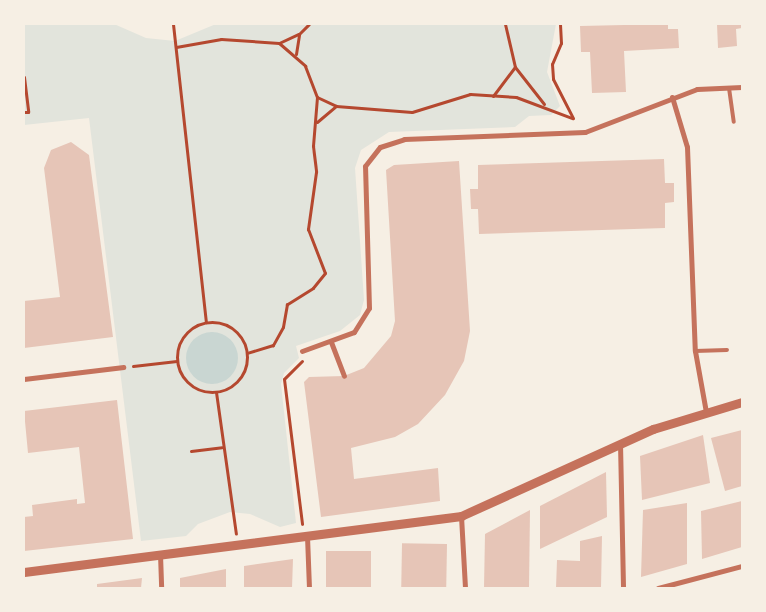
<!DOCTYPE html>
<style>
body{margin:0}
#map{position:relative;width:766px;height:612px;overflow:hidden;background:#f6efe4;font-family:"Sofia Sans Condensed",sans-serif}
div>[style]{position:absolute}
.green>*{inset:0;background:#e2e4dc}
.water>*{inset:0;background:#c9d6d2}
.round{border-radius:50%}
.building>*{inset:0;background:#e6c5b7;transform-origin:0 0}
.path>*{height:3px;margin:-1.5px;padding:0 1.5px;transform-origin:1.5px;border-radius:1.5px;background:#b5482f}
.path>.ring{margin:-1.5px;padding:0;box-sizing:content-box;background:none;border:3px solid #b5482f;border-radius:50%}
.service>*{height:4px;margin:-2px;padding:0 2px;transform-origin:2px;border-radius:2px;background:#c5725c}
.pedestrian>*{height:4.5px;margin:-2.25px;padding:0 2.25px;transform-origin:2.25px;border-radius:2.25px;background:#c5725c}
.minor>*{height:5px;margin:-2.5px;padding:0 2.5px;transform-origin:2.5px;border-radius:2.5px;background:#c5725c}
.tertiary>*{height:9px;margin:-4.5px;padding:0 4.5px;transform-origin:4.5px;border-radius:4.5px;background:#c5725c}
span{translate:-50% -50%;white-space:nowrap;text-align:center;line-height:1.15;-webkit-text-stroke:4.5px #f6efe4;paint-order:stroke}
.frame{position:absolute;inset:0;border:25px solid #f6efe4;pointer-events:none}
</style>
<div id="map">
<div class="green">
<i style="clip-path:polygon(24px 24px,114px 24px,146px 38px,175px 41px,216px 24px,556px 24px,547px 72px,560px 106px,551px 115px,529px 116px,515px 127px,389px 132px,361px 150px,355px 168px,364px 300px,360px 315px,340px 331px,296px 346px,299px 358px,284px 373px,281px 384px,296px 523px,280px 527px,250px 514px,230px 512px,198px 524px,186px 536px,141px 541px,89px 118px,24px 125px)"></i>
</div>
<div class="water">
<i class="round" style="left:186px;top:332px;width:52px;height:52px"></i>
</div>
<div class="building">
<i style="clip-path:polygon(668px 24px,668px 29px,678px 29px,679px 48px,624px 51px,626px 92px,592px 93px,590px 52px,581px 52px,580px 26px)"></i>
<i style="clip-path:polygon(717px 24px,742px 24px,742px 28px,736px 29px,737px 46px,718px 48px)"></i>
<i style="clip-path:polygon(71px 142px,89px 155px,113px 337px,24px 348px,24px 301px,60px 297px,44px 168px,51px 150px)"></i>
<i style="clip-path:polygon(664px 159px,665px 183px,674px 183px,674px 202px,665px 203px,665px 228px,479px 234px,478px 209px,471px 209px,470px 189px,478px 189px,478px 165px)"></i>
<i style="clip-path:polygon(459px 161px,470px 331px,464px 361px,445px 395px,418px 424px,395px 437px,351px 448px,354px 479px,438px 468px,440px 501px,321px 517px,304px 382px,309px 377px,344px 376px,364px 368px,391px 336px,395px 321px,386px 170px,394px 165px)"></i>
<i style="clip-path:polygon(117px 400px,133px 539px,24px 551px,24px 517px,33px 516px,32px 505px,77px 499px,77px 504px,85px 503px,79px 447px,28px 453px,24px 411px)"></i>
<i style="clip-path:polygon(742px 430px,742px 486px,725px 491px,711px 438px)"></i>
<i style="clip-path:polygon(703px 435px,710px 483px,642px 500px,640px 456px)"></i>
<i style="clip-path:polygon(606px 472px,607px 517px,540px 549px,540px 506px)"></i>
<i style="clip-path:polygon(742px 501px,742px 547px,702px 559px,701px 511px)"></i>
<i style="clip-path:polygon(687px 503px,687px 564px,641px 577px,643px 510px)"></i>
<i style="clip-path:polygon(530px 510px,529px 588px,484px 588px,485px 534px)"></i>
<i style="clip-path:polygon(602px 536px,601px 588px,556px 588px,557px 560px,580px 561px,580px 541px)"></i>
<i style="left:447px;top:544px;width:44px;height:45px;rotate:91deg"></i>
<i style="left:326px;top:551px;width:45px;height:37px"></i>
<i style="clip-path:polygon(293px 559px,292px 588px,244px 588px,244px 566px)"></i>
<i style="clip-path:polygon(226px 569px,226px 588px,180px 588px,180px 578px)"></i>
<i style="clip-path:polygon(142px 578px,141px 588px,97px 588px,97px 584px)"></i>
</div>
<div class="path">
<i style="left:173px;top:24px;width:300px;rotate:83.7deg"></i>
<i style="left:505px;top:24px;width:44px;rotate:76.9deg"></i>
<i style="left:515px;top:67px;width:47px;rotate:51.9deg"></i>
<i style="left:560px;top:24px;width:19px;rotate:87deg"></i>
<i style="left:561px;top:43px;width:23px;rotate:113deg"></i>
<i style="left:552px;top:64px;width:15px;rotate:86deg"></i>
<i style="left:553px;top:79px;width:44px;rotate:62.9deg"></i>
<i style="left:279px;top:43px;width:21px;rotate:-25deg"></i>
<i style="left:176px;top:47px;width:46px;rotate:-10.1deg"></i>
<i style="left:221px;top:39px;width:58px;rotate:3.9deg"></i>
<i style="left:279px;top:43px;width:35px;rotate:41deg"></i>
<i style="left:305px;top:66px;width:33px;rotate:69deg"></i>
<i style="left:317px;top:97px;width:49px;rotate:94.7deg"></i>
<i style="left:313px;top:146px;width:26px;rotate:83deg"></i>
<i style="left:316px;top:172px;width:58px;rotate:98deg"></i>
<i style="left:308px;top:229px;width:47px;rotate:68.9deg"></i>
<i style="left:325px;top:273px;width:19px;rotate:129deg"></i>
<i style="left:313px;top:288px;width:31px;rotate:148deg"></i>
<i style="left:287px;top:304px;width:23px;rotate:100deg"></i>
<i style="left:283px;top:327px;width:21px;rotate:119deg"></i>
<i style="left:273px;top:345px;width:27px;rotate:163deg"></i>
<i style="left:296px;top:54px;width:20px;rotate:-81deg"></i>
<i style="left:299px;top:34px;width:14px;rotate:-45deg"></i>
<i style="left:24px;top:77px;width:35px;rotate:83deg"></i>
<i style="left:28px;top:112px;width:4px;rotate:180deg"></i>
<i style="left:493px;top:96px;width:36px;rotate:-53deg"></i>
<i style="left:317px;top:97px;width:21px;rotate:25deg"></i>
<i style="left:317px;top:122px;width:25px;rotate:-40deg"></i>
<i style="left:336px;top:106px;width:76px;rotate:4.5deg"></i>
<i style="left:412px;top:112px;width:61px;rotate:-17.2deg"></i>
<i style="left:470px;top:94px;width:46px;rotate:3.7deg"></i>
<i style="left:516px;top:97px;width:60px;rotate:20.6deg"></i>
<i class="ring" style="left:177px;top:322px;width:67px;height:67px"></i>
<i style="left:302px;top:361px;width:25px;rotate:135deg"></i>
<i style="left:284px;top:379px;width:146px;rotate:82.9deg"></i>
<i style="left:133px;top:366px;width:44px;rotate:-6.5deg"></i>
<i style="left:216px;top:392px;width:143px;rotate:82deg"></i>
<i style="left:191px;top:451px;width:31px;rotate:-7deg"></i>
</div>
<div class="service">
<i style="left:729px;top:88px;width:34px;rotate:82deg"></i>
<i style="left:695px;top:351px;width:32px;rotate:-2deg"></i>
</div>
<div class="pedestrian">
<i style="left:24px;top:379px;width:100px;rotate:-6.9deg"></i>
</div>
<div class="minor">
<i style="left:672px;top:97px;width:52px;rotate:73.3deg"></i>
<i style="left:687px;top:147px;width:204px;rotate:87.8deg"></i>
<i style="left:695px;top:351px;width:62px;rotate:79.8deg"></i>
<i style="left:331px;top:342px;width:36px;rotate:69deg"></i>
<i style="left:302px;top:351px;width:55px;rotate:-20.1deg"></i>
<i style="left:354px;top:332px;width:28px;rotate:-58deg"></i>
<i style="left:369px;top:308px;width:142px;rotate:-91.6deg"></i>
<i style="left:365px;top:166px;width:24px;rotate:-52deg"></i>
<i style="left:380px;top:147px;width:25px;rotate:-18deg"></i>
<i style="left:404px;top:139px;width:181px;rotate:-2.2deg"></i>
<i style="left:585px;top:132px;width:120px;rotate:-21deg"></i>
<i style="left:697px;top:89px;width:45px;rotate:-2.5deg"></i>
<i style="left:620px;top:443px;width:145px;rotate:88.8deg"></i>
<i style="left:461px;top:516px;width:72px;rotate:86.8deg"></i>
<i style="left:307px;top:536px;width:52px;rotate:87.8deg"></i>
<i style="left:160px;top:554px;width:34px;rotate:88deg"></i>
<i style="left:658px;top:588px;width:87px;rotate:-14.7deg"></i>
</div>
<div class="tertiary">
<i style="left:24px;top:572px;width:441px;rotate:-7.3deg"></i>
<i style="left:461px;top:516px;width:211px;rotate:-24.4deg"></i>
<i style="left:653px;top:429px;width:93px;rotate:-16.9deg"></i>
</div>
<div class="frame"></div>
</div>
